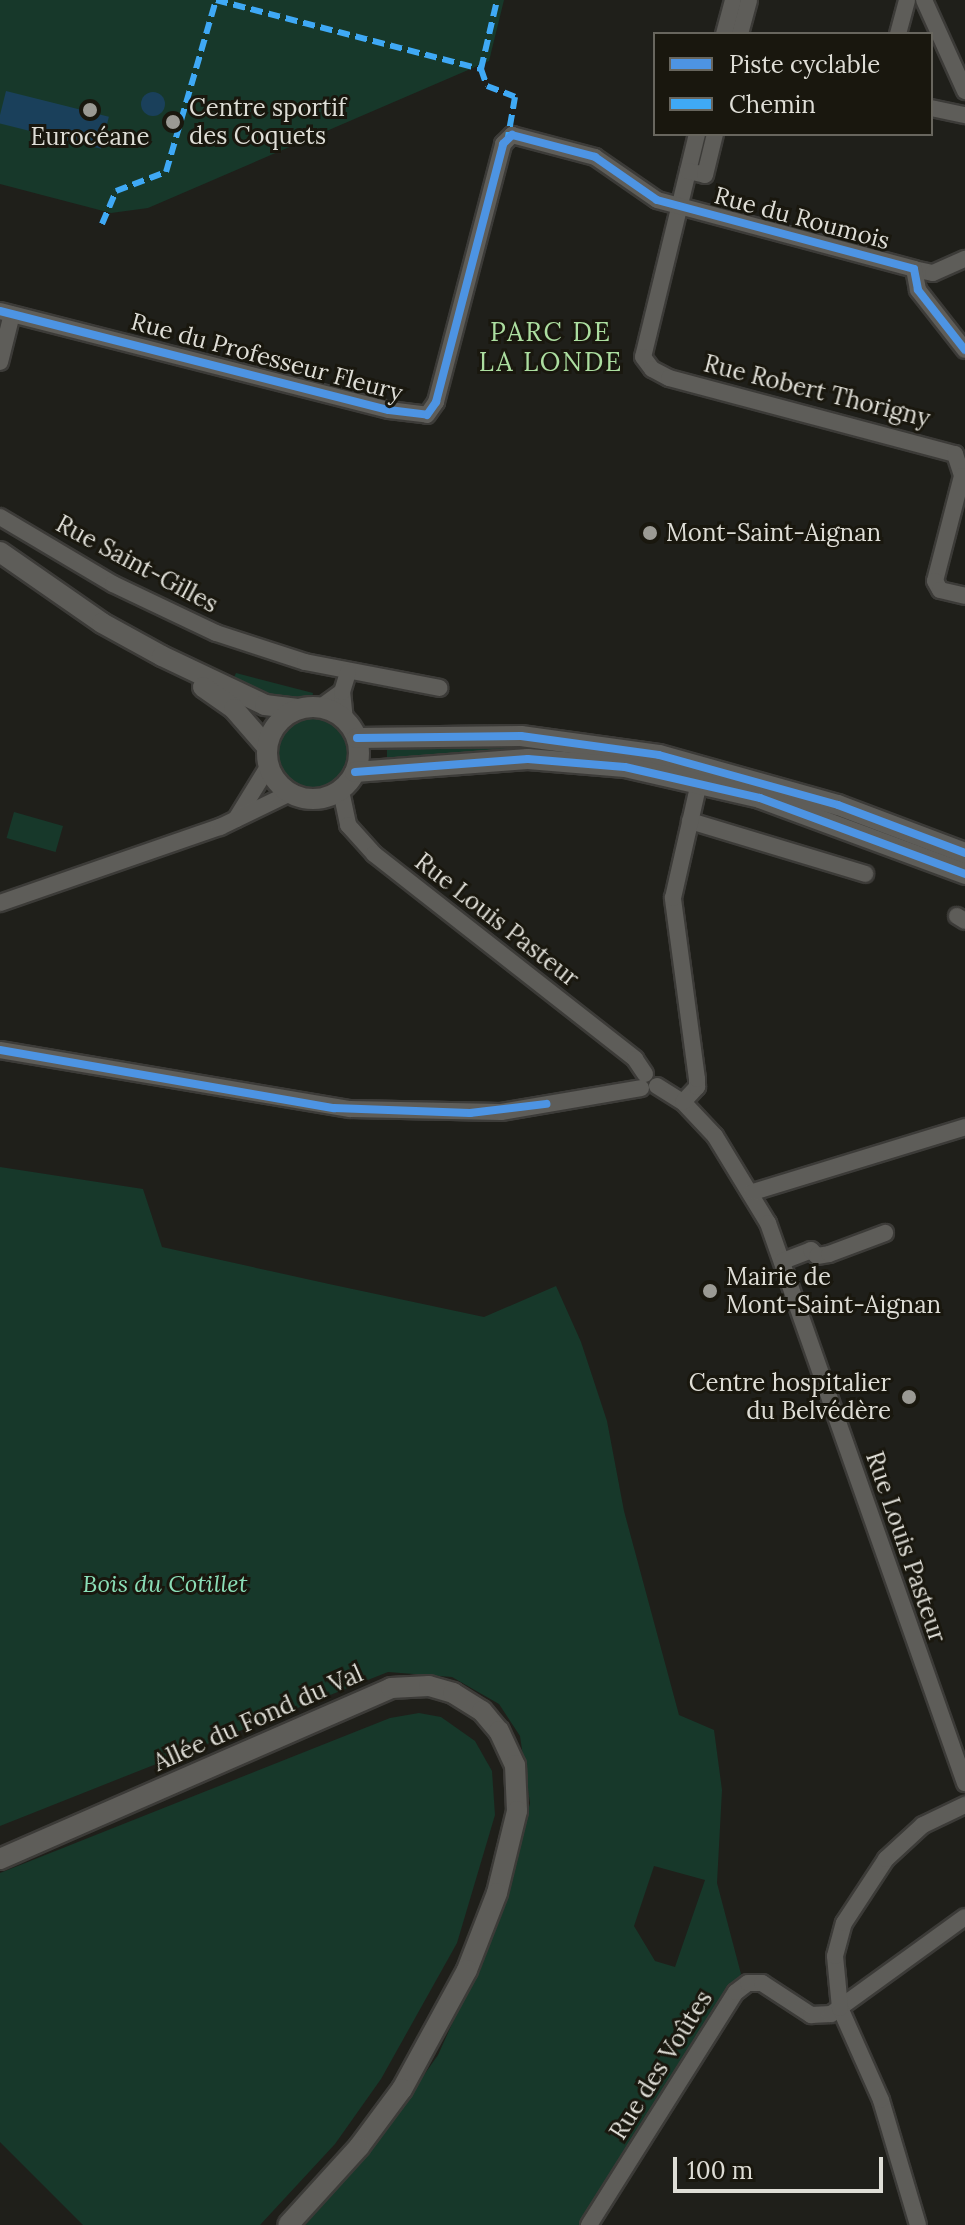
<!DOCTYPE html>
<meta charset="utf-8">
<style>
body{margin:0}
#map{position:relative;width:965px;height:2225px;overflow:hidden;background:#1f1f1a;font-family:Lora,serif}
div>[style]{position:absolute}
.green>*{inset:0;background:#17382a;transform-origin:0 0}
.round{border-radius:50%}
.water>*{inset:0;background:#1a405b;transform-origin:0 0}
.roads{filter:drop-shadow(2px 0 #3c3b38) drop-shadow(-2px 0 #3c3b38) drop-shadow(0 2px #3c3b38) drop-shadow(0 -2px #3c3b38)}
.minor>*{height:16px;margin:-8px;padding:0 8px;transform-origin:8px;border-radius:8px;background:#5e5d59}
.tertiary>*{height:20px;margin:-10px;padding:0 10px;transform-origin:10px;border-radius:10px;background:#5e5d59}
.tertiary>.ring{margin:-10px;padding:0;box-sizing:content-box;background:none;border:20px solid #5e5d59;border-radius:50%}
.quiet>*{height:6px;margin-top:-3px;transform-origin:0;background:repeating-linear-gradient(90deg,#3fa9f5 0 12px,transparent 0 18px)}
.cycleway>*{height:8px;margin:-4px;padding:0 4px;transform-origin:4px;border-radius:4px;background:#4d94e3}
.dots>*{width:22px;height:22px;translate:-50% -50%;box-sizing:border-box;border:4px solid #19170e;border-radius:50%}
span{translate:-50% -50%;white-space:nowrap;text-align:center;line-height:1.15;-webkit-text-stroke:6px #19170e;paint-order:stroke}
.poi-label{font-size:24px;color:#deddd6}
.left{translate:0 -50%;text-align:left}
.right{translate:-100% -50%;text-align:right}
.street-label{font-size:24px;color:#deddd6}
.park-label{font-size:24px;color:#8adeb7;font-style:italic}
.neighbourhood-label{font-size:26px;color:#acdea0;letter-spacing:2px}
.legend{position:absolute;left:653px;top:32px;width:280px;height:104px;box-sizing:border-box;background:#19170e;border:2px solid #68665e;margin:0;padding:10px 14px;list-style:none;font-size:24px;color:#deddd6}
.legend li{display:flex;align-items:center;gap:16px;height:40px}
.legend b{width:40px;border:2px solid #68665e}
.scale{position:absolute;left:673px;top:2157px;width:210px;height:36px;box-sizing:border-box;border:4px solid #deddd6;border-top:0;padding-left:10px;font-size:24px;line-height:28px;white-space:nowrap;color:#deddd6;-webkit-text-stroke:6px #19170e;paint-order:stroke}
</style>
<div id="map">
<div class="green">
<i style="clip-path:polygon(0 0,504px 0,489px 61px,148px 208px,111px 213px,0 184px)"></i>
<i style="clip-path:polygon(236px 673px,313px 693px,312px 698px,282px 704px,231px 684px)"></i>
<i class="round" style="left:274px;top:714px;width:76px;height:76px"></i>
<i style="clip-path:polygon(449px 741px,581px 750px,387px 759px,387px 746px)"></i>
<i style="left:14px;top:812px;width:51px;height:27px;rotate:16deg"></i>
<i style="clip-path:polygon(evenodd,0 1167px,143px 1189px,162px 1247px,329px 1284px,484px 1317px,556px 1286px,581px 1342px,607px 1421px,624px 1511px,679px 1715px,714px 1730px,722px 1790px,717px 1883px,741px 1974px,583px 2225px,305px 2225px,372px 2149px,438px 2055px,504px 1908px,530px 1803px,520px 1736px,499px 1704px,452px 1677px,388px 1672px,0 1826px,0 1167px,654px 1866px,705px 1880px,675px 1967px,655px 1961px,634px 1926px,654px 1866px)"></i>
<i style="clip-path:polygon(419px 1713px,441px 1717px,475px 1741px,492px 1771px,495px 1815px,457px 1943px,381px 2079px,335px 2144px,260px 2225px,83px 2225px,0 2142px,0 1873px,390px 1718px)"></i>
</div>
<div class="water">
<i style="left:6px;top:91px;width:106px;height:33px;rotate:14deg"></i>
<i class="round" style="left:141px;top:92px;width:24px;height:24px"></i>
</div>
<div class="roads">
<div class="minor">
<i style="left:924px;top:0;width:100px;rotate:65.7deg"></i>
<i style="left:724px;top:34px;width:35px;rotate:-75deg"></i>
<i style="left:740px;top:34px;width:35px;rotate:-75deg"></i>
<i style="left:898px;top:34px;width:35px;rotate:-75deg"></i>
<i style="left:931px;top:108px;width:35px;rotate:12deg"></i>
<i style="left:697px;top:134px;width:229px;rotate:103.6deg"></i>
<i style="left:643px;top:357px;width:15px;rotate:53deg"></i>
<i style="left:652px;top:369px;width:19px;rotate:28deg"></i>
<i style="left:669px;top:378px;width:296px;rotate:14.9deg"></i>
<i style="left:955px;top:454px;width:23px;rotate:72deg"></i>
<i style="left:962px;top:476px;width:108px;rotate:104.4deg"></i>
<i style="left:935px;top:581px;width:10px;rotate:61deg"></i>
<i style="left:940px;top:590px;width:26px;rotate:13deg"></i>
<i style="left:688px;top:171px;width:17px;rotate:13deg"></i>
<i style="left:705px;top:175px;width:42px;rotate:-76.3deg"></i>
<i style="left:914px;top:269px;width:19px;rotate:12deg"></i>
<i style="left:933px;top:273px;width:35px;rotate:-24deg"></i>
<i style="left:0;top:311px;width:401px;rotate:14.3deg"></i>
<i style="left:389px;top:410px;width:38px;rotate:7deg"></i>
<i style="left:427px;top:415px;width:16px;rotate:-55deg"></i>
<i style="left:436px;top:402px;width:267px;rotate:-75.4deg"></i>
<i style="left:503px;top:144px;width:13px;rotate:-45deg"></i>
<i style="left:512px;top:135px;width:86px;rotate:14.8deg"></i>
<i style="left:595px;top:157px;width:75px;rotate:34.7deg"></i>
<i style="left:657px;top:200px;width:266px;rotate:15deg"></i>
<i style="left:914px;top:269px;width:21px;rotate:79deg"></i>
<i style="left:918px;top:290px;width:76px;rotate:51.9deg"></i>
<i style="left:0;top:362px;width:49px;rotate:-76deg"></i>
<i style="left:0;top:517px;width:131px;rotate:30.7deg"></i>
<i style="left:113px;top:584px;width:114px;rotate:25.4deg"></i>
<i style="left:216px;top:633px;width:94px;rotate:18deg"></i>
<i style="left:305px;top:662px;width:137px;rotate:10.9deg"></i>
<i style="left:321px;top:707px;width:26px;rotate:-36deg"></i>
<i style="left:345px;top:720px;width:28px;rotate:-96deg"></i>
<i style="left:342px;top:692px;width:21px;rotate:-73deg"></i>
<i style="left:341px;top:791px;width:35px;rotate:78deg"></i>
<i style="left:348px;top:825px;width:39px;rotate:48deg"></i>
<i style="left:374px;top:854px;width:332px;rotate:38.1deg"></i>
<i style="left:635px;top:1059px;width:18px;rotate:56deg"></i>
<i style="left:236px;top:819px;width:61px;rotate:-58.4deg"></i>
<i style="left:690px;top:821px;width:183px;rotate:16.8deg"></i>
<i style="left:0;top:903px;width:233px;rotate:-19.1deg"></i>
<i style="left:220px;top:827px;width:78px;rotate:-25.9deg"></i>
<i style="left:957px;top:916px;width:9px;rotate:32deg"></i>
<i style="left:0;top:1050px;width:355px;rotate:9.6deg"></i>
<i style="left:350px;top:1109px;width:151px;rotate:1.1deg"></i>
<i style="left:501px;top:1112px;width:142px;rotate:-9.7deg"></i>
<i style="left:657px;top:1086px;width:31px;rotate:32deg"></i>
<i style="left:683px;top:1102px;width:47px;rotate:46.7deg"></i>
<i style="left:715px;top:1136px;width:102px;rotate:58.7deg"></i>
<i style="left:768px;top:1223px;width:594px;rotate:70.62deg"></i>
<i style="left:683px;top:1102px;width:21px;rotate:-47deg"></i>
<i style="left:697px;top:1087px;width:8px;rotate:-90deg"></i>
<i style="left:697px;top:1079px;width:183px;rotate:-97.6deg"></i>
<i style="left:673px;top:898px;width:127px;rotate:-77.3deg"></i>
<i style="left:753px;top:1192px;width:222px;rotate:-17deg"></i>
<i style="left:783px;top:1261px;width:30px;rotate:-21deg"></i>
<i style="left:811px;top:1250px;width:8px;rotate:45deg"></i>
<i style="left:817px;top:1256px;width:12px;rotate:-9deg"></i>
<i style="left:829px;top:1254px;width:60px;rotate:-20.6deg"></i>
<i style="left:589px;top:2225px;width:275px;rotate:-57.8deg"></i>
<i style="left:736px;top:1992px;width:15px;rotate:-37deg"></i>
<i style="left:748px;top:1983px;width:14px"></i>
<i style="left:762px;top:1983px;width:59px;rotate:33.1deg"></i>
<i style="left:811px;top:2015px;width:20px;rotate:-3deg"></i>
<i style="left:831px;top:2014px;width:165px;rotate:-35.9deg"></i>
<i style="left:918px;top:2225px;width:130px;rotate:-106.5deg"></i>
<i style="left:881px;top:2100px;width:101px;rotate:-114deg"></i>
<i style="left:840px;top:2008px;width:52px;rotate:-95.5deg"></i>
<i style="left:835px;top:1956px;width:34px;rotate:-75deg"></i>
<i style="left:844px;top:1923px;width:77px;rotate:-56.7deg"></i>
<i style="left:886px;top:1859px;width:50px;rotate:-42.6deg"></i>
<i style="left:923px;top:1825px;width:47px;rotate:-25.5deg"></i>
</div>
<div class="tertiary">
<i style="left:0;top:552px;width:124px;rotate:34.8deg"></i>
<i style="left:102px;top:623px;width:68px;rotate:28.8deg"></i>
<i style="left:162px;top:656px;width:114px;rotate:25.4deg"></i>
<i style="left:265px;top:705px;width:33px;rotate:7deg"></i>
<i style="left:203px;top:687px;width:38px;rotate:35deg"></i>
<i style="left:234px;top:709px;width:50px;rotate:49deg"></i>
<i class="ring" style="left:267px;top:707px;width:72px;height:72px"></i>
<i style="left:357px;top:738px;width:164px;rotate:-0.7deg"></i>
<i style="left:521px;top:736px;width:139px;rotate:7.8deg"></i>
<i style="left:659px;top:755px;width:186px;rotate:15.6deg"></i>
<i style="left:838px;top:805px;width:136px;rotate:20.7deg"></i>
<i style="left:355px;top:772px;width:173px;rotate:-4.3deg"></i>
<i style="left:528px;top:759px;width:97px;rotate:4.7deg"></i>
<i style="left:625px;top:767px;width:139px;rotate:12.9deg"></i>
<i style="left:760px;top:798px;width:219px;rotate:20.3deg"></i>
<i style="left:0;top:1859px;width:427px;rotate:-23.6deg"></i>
<i style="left:391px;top:1688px;width:38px;rotate:-3deg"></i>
<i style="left:429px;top:1686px;width:25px;rotate:16deg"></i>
<i style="left:453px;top:1693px;width:34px;rotate:32deg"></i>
<i style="left:482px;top:1711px;width:26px;rotate:50deg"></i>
<i style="left:499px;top:1731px;width:38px;rotate:65deg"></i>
<i style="left:515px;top:1765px;width:46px;rotate:87.5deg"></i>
<i style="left:517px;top:1811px;width:84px;rotate:103.7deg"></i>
<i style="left:497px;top:1893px;width:83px;rotate:111.3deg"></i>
<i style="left:467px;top:1970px;width:136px;rotate:118.6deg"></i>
<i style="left:402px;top:2089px;width:72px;rotate:126.6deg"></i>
<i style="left:359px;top:2147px;width:105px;rotate:132.3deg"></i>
</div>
</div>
<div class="quiet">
<i style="left:216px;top:0;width:274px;rotate:14.6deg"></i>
<i style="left:481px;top:69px;width:71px;rotate:-76.9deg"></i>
<i style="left:481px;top:69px;width:18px;rotate:71deg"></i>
<i style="left:487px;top:86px;width:30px;rotate:21deg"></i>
<i style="left:515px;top:97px;width:41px;rotate:99.9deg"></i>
<i style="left:102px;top:224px;width:36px;rotate:-67deg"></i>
<i style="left:116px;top:191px;width:53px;rotate:-20.8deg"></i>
<i style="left:166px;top:172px;width:179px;rotate:-73.8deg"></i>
</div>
<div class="cycleway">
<i style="left:0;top:311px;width:401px;rotate:14.3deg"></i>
<i style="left:389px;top:410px;width:38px;rotate:7deg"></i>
<i style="left:427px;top:415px;width:16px;rotate:-55deg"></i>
<i style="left:436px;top:402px;width:267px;rotate:-75.4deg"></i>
<i style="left:503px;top:144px;width:13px;rotate:-45deg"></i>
<i style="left:512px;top:135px;width:86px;rotate:14.8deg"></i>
<i style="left:595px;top:157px;width:75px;rotate:34.7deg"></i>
<i style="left:657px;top:200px;width:266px;rotate:15deg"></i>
<i style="left:914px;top:269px;width:21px;rotate:79deg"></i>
<i style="left:918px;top:290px;width:76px;rotate:51.9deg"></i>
<i style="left:357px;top:738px;width:164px;rotate:-0.7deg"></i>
<i style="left:521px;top:736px;width:139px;rotate:7.8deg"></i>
<i style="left:659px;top:755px;width:186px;rotate:15.6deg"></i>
<i style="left:838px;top:805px;width:136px;rotate:20.7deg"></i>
<i style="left:355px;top:772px;width:173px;rotate:-4.3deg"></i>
<i style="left:528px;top:759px;width:97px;rotate:4.7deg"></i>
<i style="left:625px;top:767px;width:139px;rotate:12.9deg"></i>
<i style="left:760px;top:798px;width:219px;rotate:20.3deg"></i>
<i style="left:0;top:1050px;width:339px;rotate:9.9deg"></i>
<i style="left:334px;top:1108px;width:136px;rotate:2.1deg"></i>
<i style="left:470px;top:1113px;width:77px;rotate:-6.8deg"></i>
</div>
<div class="dots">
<i style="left:90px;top:110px;background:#9b9a94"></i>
<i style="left:173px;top:122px;background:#9b9a94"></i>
<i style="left:650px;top:533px;background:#9b9a94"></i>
<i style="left:710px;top:1291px;background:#9b9a94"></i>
<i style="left:909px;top:1397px;background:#9b9a94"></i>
</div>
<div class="poi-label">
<span class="left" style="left:189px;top:122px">Centre sportif<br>des Coquets</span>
<span style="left:90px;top:137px">Eurocéane</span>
<span class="left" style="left:666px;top:533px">Mont-Saint-Aignan</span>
<span class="left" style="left:726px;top:1291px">Mairie de<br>Mont-Saint-Aignan</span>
<span class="right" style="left:891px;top:1397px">Centre hospitalier<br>du Belvédère</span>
</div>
<div class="street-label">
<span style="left:802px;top:218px;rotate:15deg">Rue du Roumois</span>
<span style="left:267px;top:357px;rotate:15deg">Rue du Professeur Fleury</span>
<span style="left:817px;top:391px;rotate:14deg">Rue Robert Thorigny</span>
<span style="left:137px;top:564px;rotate:28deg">Rue Saint-Gilles</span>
<span style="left:497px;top:920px;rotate:38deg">Rue Louis Pasteur</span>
<span style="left:906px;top:1547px;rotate:71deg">Rue Louis Pasteur</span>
<span style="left:258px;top:1718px;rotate:-24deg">Allée du Fond du Val</span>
<span style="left:661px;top:2065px;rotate:-58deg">Rue des Voûtes</span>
</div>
<div class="park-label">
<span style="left:165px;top:1584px">Bois du Cotillet</span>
</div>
<div class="neighbourhood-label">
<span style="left:551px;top:347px">PARC DE<br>LA LONDE</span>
</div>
<ul class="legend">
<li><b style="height:10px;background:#4d94e3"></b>Piste cyclable</li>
<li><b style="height:10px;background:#3fa9f5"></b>Chemin</li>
</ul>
<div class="scale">100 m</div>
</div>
